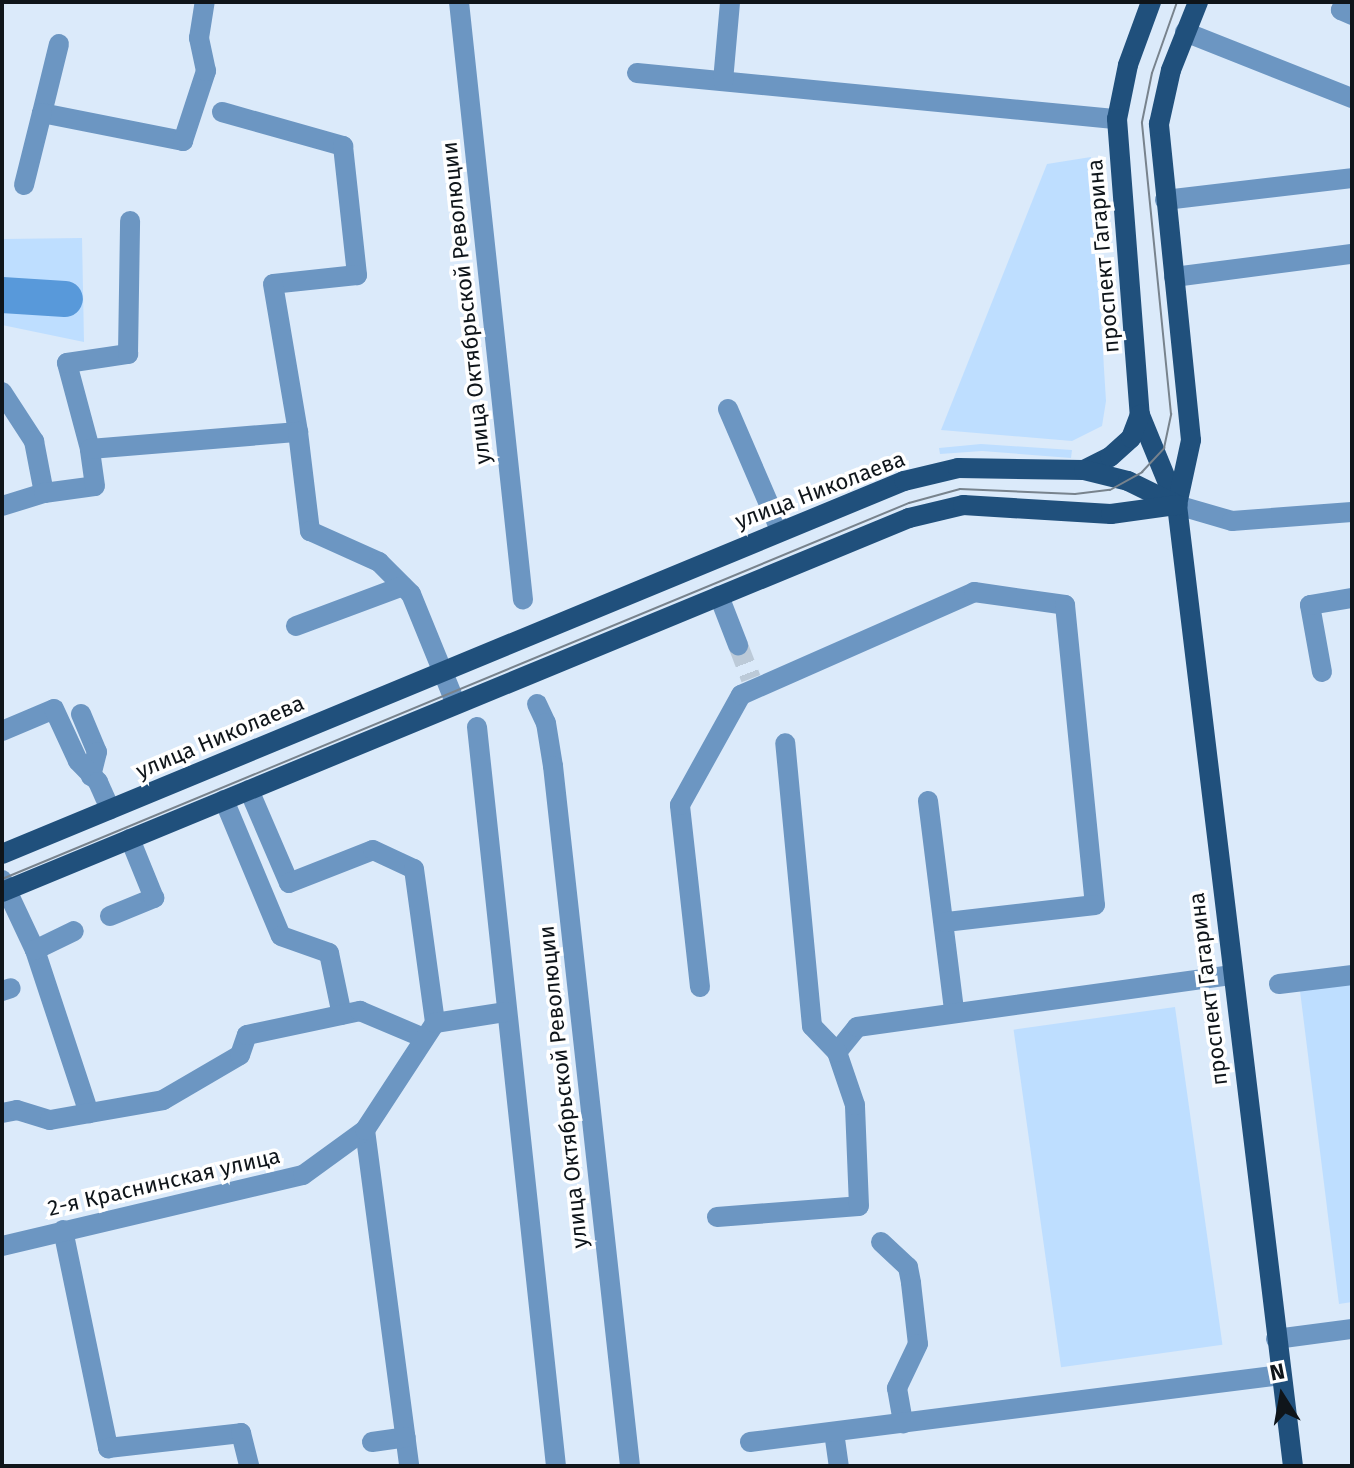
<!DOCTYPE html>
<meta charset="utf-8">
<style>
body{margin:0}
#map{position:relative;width:1354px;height:1468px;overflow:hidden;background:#dbeafa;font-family:"Fira Sans",sans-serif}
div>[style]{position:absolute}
.green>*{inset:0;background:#bedeff;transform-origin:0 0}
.river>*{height:36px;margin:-18px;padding:0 18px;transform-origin:18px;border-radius:18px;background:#5899da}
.minor-tunnel>*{height:20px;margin-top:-10px;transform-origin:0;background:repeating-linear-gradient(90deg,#bccad8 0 20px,transparent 0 30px)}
.minor>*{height:20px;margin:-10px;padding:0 10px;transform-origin:10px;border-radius:10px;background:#6c96c2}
.major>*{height:20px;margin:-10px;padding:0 10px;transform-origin:10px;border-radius:10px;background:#20507c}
.tram>*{height:2px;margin:-1px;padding:0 1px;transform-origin:1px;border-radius:1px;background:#78838d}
span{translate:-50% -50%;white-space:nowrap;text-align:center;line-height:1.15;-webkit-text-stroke:7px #fff;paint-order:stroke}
.street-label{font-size:22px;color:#0f151a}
.frame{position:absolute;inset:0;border:4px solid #0f151a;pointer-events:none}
.north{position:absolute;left:1242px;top:1356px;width:80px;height:80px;-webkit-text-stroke:6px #fff;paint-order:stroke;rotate:349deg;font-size:22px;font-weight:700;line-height:32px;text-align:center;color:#0f151a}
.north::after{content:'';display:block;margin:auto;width:28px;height:36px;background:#0f151a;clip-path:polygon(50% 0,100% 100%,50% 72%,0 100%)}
</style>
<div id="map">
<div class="green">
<i style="clip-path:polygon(1091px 157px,1106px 401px,1102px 426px,1072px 441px,941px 430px,1047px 164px)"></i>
<i style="clip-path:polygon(82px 238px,84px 342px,2px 325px,2px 239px)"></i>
<i style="clip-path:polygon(981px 444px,1072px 450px,1071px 458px,982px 451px,940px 454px,939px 448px)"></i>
<i style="clip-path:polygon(1352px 984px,1352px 1302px,1339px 1304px,1300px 991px)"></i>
<i style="left:1175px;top:1007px;width:341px;height:163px;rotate:82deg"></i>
</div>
<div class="river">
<i style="left:2px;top:295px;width:63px;rotate:3.6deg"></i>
</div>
<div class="minor-tunnel">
<i style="left:738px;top:645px;width:36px;rotate:69deg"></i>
</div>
<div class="minor">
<i style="left:459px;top:2px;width:601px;rotate:83.89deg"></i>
<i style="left:1345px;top:2px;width:9px;rotate:117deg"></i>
<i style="left:1341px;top:10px;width:12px;rotate:24deg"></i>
<i style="left:1185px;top:32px;width:180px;rotate:21.6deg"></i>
<i style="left:59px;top:44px;width:71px;rotate:103.8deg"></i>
<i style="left:42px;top:113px;width:144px;rotate:11.2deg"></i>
<i style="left:183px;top:141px;width:74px;rotate:-71.8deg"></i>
<i style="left:206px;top:71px;width:34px;rotate:-102deg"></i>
<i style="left:199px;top:38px;width:36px;rotate:-81deg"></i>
<i style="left:637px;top:73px;width:482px;rotate:5.5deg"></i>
<i style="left:723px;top:81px;width:79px;rotate:-84.9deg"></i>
<i style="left:222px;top:112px;width:126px;rotate:15.7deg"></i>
<i style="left:343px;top:146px;width:130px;rotate:83.8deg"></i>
<i style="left:357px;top:275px;width:84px;rotate:173.9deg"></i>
<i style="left:273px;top:284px;width:150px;rotate:80.4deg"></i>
<i style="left:24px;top:185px;width:74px;rotate:-76deg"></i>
<i style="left:1165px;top:200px;width:188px;rotate:-6.7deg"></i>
<i style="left:1174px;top:277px;width:179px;rotate:-7.4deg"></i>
<i style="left:2px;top:392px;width:59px;rotate:56.9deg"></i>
<i style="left:34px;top:441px;width:53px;rotate:79.1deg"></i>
<i style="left:728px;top:409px;width:132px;rotate:66.7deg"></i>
<i style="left:90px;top:449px;width:89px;rotate:-105deg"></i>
<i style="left:67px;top:363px;width:62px;rotate:-8.4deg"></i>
<i style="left:128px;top:354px;width:133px;rotate:-89.1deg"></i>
<i style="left:1177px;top:505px;width:57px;rotate:16.2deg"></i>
<i style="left:1232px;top:521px;width:120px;rotate:-4.3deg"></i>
<i style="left:2px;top:506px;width:44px;rotate:-17.2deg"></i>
<i style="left:44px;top:493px;width:51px;rotate:-7.8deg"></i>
<i style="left:95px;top:486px;width:37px;rotate:-98deg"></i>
<i style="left:90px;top:449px;width:209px;rotate:-4.7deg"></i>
<i style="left:298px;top:432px;width:100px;rotate:83.1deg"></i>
<i style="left:310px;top:531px;width:76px;rotate:24.2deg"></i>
<i style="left:379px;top:562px;width:45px;rotate:45deg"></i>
<i style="left:411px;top:594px;width:119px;rotate:67.8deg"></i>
<i style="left:719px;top:596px;width:53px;rotate:68.8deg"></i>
<i style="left:296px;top:626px;width:114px;rotate:-20.5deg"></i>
<i style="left:1322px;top:672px;width:68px;rotate:-100.2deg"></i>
<i style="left:1310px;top:605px;width:43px;rotate:-9.5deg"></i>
<i style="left:537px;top:704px;width:21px;rotate:65deg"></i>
<i style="left:546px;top:723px;width:44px;rotate:80.8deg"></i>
<i style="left:553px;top:766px;width:704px;rotate:83.72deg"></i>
<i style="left:81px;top:714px;width:41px;rotate:67.2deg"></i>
<i style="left:97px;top:752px;width:25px;rotate:104deg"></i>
<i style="left:477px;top:727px;width:743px;rotate:83.9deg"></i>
<i style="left:2px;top:731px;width:56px;rotate:-22.9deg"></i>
<i style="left:54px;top:709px;width:57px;rotate:65.2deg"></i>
<i style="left:78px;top:761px;width:29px;rotate:46deg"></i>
<i style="left:98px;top:782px;width:30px;rotate:66deg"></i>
<i style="left:249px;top:790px;width:101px;rotate:66.7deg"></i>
<i style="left:289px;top:883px;width:90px;rotate:-21.4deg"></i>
<i style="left:373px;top:850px;width:45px;rotate:24.9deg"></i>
<i style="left:414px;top:869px;width:155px;rotate:82.2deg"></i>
<i style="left:224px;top:800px;width:147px;rotate:67.3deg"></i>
<i style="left:281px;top:936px;width:51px;rotate:19.5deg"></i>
<i style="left:329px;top:953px;width:63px;rotate:78.2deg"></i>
<i style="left:928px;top:801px;width:211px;rotate:82.9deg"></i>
<i style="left:2px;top:880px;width:77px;rotate:64.8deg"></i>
<i style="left:35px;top:950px;width:172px;rotate:71.7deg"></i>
<i style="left:110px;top:916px;width:48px;rotate:-22.2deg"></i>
<i style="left:154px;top:898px;width:64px;rotate:-112.1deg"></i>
<i style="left:35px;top:950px;width:43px;rotate:-26deg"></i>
<i style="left:1279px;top:984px;width:74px;rotate:-7deg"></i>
<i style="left:700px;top:987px;width:183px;rotate:-96.3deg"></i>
<i style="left:680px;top:805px;width:126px;rotate:-61deg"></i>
<i style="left:741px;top:695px;width:255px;rotate:-23.8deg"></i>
<i style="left:974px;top:592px;width:92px;rotate:8.1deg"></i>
<i style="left:1065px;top:605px;width:301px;rotate:84.3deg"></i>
<i style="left:1095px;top:905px;width:151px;rotate:173.5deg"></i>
<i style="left:2px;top:991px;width:9px;rotate:-18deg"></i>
<i style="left:837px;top:1052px;width:32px;rotate:-51deg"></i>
<i style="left:857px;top:1027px;width:377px;rotate:-7.9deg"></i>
<i style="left:2px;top:1113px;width:15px;rotate:-11deg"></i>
<i style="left:17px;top:1110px;width:34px;rotate:17deg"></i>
<i style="left:50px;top:1120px;width:115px;rotate:-10deg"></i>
<i style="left:163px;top:1100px;width:89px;rotate:-30.3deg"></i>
<i style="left:240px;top:1055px;width:21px;rotate:-71deg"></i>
<i style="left:247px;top:1035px;width:116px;rotate:-12deg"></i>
<i style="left:360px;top:1011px;width:69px;rotate:22.9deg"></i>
<i style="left:365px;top:1130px;width:339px;rotate:82.5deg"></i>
<i style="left:717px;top:1217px;width:142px;rotate:-4.4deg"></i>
<i style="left:859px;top:1206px;width:101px;rotate:-92.3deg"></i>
<i style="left:855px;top:1105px;width:56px;rotate:-108.8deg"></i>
<i style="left:837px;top:1052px;width:36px;rotate:-134deg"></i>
<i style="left:812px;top:1026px;width:284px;rotate:-95.4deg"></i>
<i style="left:63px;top:1230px;width:223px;rotate:78.3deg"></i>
<i style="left:108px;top:1448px;width:134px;rotate:-6.4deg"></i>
<i style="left:241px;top:1433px;width:34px;rotate:76deg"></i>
<i style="left:881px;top:1242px;width:37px;rotate:43deg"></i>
<i style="left:908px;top:1267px;width:16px;rotate:79deg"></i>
<i style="left:911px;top:1283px;width:61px;rotate:83.5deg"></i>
<i style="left:918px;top:1344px;width:49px;rotate:115.5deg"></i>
<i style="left:897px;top:1388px;width:36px;rotate:80deg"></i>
<i style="left:2px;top:1246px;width:309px;rotate:-13.3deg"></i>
<i style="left:303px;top:1175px;width:77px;rotate:-36deg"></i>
<i style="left:365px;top:1130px;width:128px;rotate:-56.8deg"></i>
<i style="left:435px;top:1023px;width:72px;rotate:-8.8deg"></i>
<i style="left:1276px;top:1339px;width:77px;rotate:-7.5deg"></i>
<i style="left:834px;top:1432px;width:34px;rotate:82deg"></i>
<i style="left:372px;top:1442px;width:34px;rotate:-8deg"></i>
<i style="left:750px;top:1442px;width:535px;rotate:-7.19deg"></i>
</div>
<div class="major">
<i style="left:1151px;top:2px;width:67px;rotate:110.1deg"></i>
<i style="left:1128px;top:65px;width:55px;rotate:101.5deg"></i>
<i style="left:1117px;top:119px;width:297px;rotate:85.6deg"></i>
<i style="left:1140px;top:415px;width:97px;rotate:67.7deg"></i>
<i style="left:1177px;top:505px;width:968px;rotate:83.12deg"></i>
<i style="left:1084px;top:470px;width:29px;rotate:-27deg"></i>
<i style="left:1110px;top:457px;width:28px;rotate:-42deg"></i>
<i style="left:1131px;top:438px;width:25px;rotate:-69deg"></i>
<i style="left:1177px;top:505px;width:66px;rotate:-77.8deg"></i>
<i style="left:1191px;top:440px;width:318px;rotate:-95.8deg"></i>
<i style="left:1159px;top:124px;width:55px;rotate:-77.5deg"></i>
<i style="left:1171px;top:70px;width:73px;rotate:-68.3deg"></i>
<i style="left:2px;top:854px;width:976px;rotate:-22.47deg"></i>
<i style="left:904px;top:481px;width:56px;rotate:-13.5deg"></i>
<i style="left:958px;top:468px;width:126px;rotate:0.9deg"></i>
<i style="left:1084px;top:470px;width:45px;rotate:14deg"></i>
<i style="left:1128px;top:481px;width:55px;rotate:26.1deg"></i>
<i style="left:2px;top:892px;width:981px;rotate:-22.41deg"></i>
<i style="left:909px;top:518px;width:56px;rotate:-13.5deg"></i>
<i style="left:963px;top:505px;width:148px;rotate:3.5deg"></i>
<i style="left:1111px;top:514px;width:67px;rotate:-7.8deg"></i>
</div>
<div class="tram">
<i style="left:2px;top:879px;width:982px;rotate:-22.52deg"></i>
<i style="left:909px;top:503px;width:53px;rotate:-15.4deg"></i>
<i style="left:960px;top:489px;width:115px;rotate:2.5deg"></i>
<i style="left:1075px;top:494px;width:35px;rotate:-7deg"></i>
<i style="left:1110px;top:490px;width:37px;rotate:-29deg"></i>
<i style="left:1142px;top:472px;width:33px;rotate:-47deg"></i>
<i style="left:1164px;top:448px;width:35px;rotate:-78deg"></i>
<i style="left:1171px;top:414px;width:293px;rotate:-95.7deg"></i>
<i style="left:1142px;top:122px;width:50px;rotate:-78.5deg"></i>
<i style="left:1152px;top:73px;width:75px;rotate:-70.6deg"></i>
</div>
<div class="street-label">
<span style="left:1103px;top:256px;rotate:-95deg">проспект Гагарина</span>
<span style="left:466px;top:303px;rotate:-96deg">улица Октябрьской Революции</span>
<span style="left:820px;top:490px;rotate:-21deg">улица Николаева</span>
<span style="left:220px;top:737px;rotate:-23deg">улица Николаева</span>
<span style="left:1208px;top:989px;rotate:-97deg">проспект Гагарина</span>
<span style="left:563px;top:1087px;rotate:-96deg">улица Октябрьской Революции</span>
<span style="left:164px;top:1182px;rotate:-13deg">2-я Краснинская улица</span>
</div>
<div class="frame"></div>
<div class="north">N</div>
</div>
